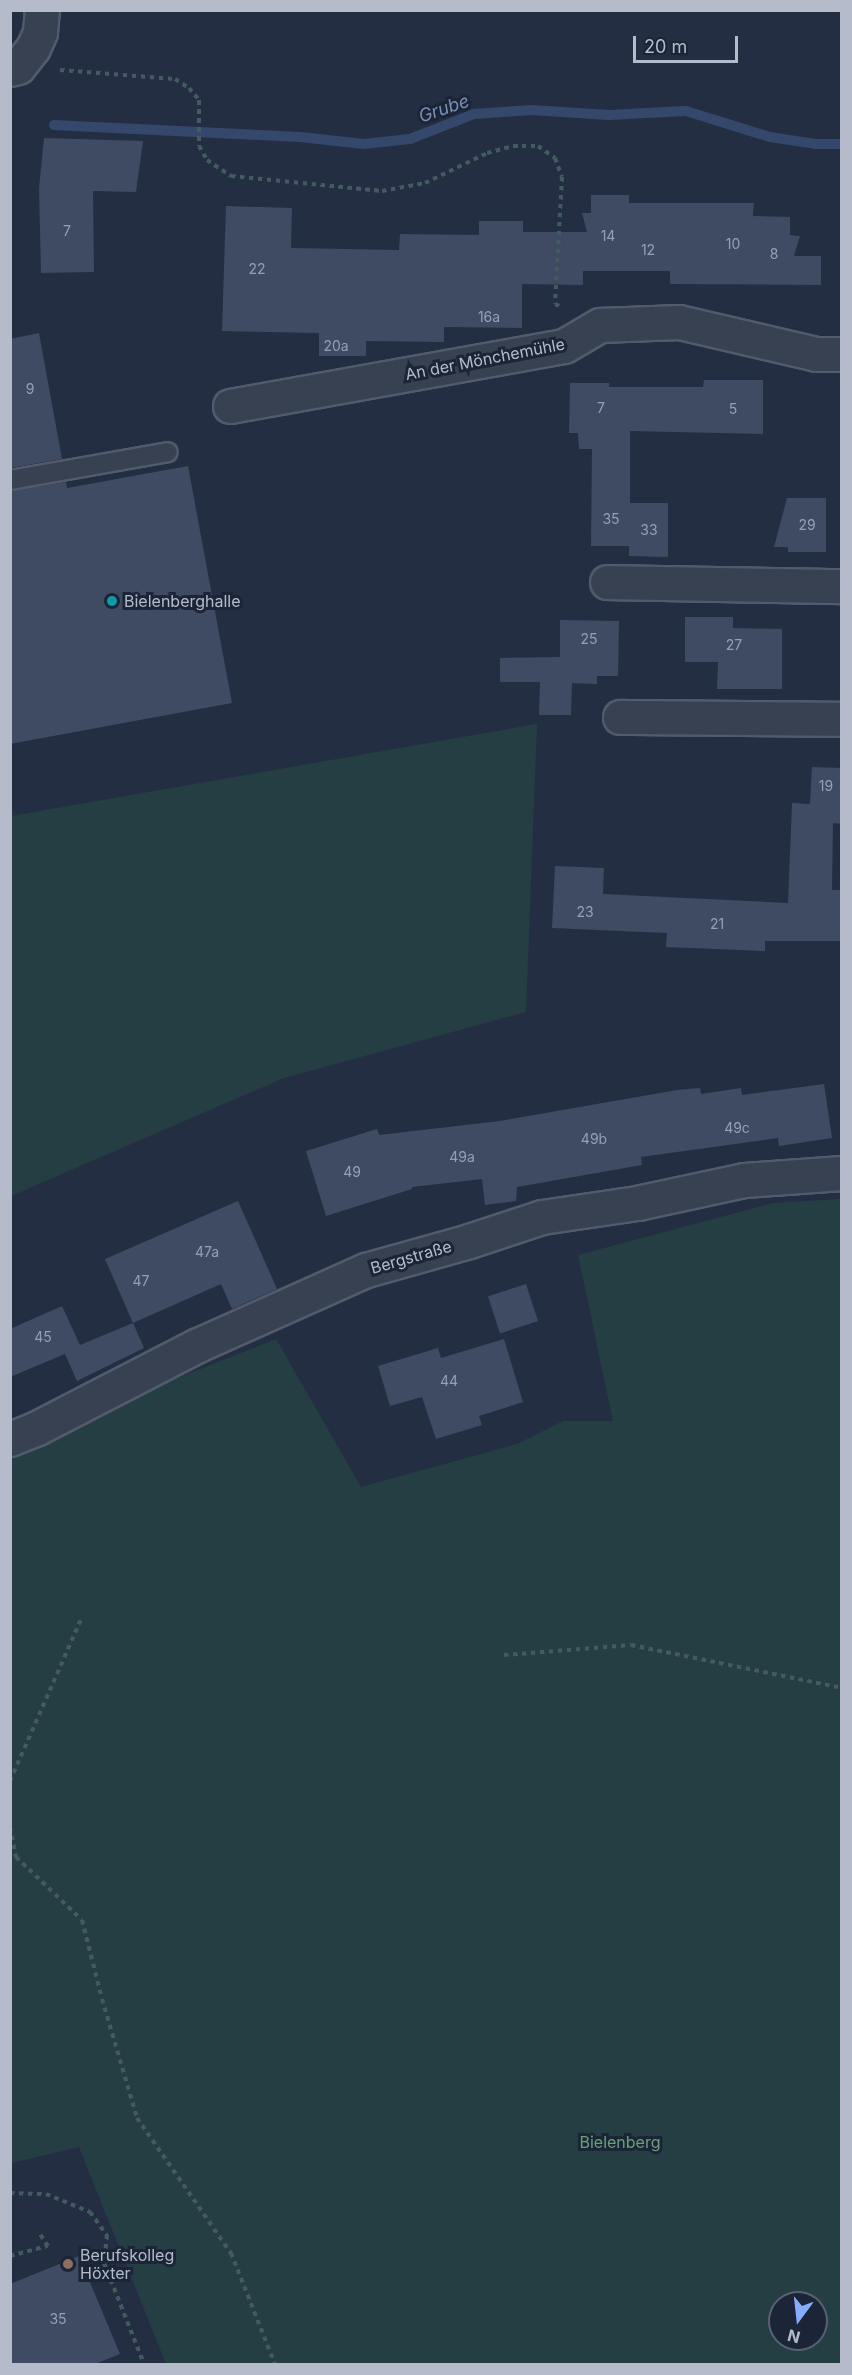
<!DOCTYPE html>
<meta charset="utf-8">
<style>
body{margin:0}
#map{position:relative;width:852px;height:2375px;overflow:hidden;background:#232e43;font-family:Inter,sans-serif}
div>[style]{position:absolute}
.green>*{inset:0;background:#253e44}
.stream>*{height:10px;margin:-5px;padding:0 5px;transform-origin:5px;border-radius:5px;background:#35486b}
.building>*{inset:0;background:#3e4b63;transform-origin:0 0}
.path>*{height:4px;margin-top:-2px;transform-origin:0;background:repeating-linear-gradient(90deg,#435b60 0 4.5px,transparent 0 9px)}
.roads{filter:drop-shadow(2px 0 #525b6c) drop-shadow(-2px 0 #525b6c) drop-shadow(0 2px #525b6c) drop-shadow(0 -2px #525b6c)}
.lane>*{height:18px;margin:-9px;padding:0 9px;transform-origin:9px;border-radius:9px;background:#374152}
.street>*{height:33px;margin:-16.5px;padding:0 16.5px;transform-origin:16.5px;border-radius:16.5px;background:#374152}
.dots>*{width:16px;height:16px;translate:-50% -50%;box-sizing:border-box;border:3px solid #1c2537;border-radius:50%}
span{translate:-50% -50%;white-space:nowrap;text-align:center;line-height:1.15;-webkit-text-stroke:6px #1c2537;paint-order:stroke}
.number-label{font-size:14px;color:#96a0b2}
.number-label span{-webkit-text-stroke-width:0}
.street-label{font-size:16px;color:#b4bccc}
.poi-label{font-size:16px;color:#b4bccc}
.left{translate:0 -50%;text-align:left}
.park-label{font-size:16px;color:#69a079}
.water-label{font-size:18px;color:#798eb7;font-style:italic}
.frame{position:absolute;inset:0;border:12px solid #b4bccc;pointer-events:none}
.north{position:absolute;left:768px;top:2291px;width:60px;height:60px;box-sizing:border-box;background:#1c2537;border:2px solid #596173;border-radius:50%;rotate:195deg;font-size:16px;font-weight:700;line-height:24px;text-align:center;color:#b4bccc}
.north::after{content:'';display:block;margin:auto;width:21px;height:27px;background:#87acff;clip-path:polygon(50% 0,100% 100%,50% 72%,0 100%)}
.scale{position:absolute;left:633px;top:36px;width:105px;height:27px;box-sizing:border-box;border:3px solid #b4bccc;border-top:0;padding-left:8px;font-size:18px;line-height:21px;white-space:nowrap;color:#b4bccc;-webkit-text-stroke:4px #1c2537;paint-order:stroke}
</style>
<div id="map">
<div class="green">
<i style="clip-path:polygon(537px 724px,526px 1012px,284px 1078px,11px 1196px,11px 816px)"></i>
<i style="clip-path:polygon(evenodd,841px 1199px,841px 2364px,166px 2364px,79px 2147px,11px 2163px,11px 1444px,276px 1339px,361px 1487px,517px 1444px,563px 1421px,613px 1421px,578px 1255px,773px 1203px,841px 1199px,780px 2303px,816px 2303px,816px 2339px,780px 2339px,780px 2303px)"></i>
</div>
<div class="stream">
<i style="left:54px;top:125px;width:246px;rotate:2.8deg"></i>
<i style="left:300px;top:137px;width:64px;rotate:6.2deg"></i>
<i style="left:364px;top:144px;width:46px;rotate:-6.2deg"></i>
<i style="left:410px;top:139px;width:69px;rotate:-21.3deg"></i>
<i style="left:474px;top:114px;width:57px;rotate:-4deg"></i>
<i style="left:531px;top:110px;width:78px;rotate:3.7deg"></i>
<i style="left:609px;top:115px;width:77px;rotate:-3deg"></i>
<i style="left:686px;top:111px;width:88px;rotate:17.2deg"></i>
<i style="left:770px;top:137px;width:47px;rotate:8.7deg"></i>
<i style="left:816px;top:144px;width:26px"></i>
</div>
<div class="building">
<i style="clip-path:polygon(44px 138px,143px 141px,136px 192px,93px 191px,94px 272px,41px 273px,39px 188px)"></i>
<i style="clip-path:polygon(591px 195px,629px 195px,629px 203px,754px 203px,753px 216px,790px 217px,790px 235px,800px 236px,794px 256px,821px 256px,821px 285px,670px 284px,670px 271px,583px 271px,583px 285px,522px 284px,522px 328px,444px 327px,444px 342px,366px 341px,366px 356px,319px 356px,319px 333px,222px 331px,226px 206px,292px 208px,291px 248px,399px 250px,400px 234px,479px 235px,479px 221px,523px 221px,523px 232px,587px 232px,582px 213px,591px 213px)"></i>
<i style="clip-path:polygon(39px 333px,62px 459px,10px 468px,10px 339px)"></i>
<i style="clip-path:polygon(704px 380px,763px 380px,763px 434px,630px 431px,630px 503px,668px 503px,668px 557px,629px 556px,629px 546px,591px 546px,592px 449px,579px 449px,578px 433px,569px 433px,570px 383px,609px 383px,609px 387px,703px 387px)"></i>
<i style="clip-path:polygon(188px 466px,232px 703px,10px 744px,10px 491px,66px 482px,67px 488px)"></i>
<i style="clip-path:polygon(787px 498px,826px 498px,826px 552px,788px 552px,788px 547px,774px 547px)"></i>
<i style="clip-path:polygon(685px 617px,733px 617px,733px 628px,782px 629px,782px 689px,717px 689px,718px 662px,685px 662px)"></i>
<i style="clip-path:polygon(560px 620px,619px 621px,618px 676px,597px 676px,597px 684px,572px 683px,571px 715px,539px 715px,540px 682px,500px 682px,500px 658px,560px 657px)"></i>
<i style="clip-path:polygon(812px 767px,842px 768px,842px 824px,833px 823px,832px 890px,842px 890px,842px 941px,765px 941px,765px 951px,666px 947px,667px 933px,552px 928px,555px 866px,604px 868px,603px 894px,788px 903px,792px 803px,810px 804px)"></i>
<i style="clip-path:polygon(824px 1084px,832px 1138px,779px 1146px,778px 1138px,641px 1157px,642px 1165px,517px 1187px,516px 1201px,485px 1205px,482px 1179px,412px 1187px,412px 1189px,326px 1216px,306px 1151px,377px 1129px,379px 1135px,500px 1121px,677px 1090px,700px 1088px,701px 1094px,741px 1088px,742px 1095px)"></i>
<i style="clip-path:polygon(238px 1201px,277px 1289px,232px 1309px,221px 1284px,133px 1323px,105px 1259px)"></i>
<i style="left:526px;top:1284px;width:39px;height:40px;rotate:72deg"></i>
<i style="clip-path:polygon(62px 1306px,80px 1345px,133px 1323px,144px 1348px,77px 1381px,65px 1354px,10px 1377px,10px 1329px)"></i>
<i style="clip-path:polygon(504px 1339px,523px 1402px,479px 1416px,482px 1425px,436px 1439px,422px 1397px,390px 1406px,378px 1366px,438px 1348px,441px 1358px)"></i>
<i style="clip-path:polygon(79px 2256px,120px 2354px,95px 2364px,10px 2364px,10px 2284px)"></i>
</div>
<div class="path">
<i style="left:60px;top:70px;width:115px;rotate:4.5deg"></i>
<i style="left:175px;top:79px;width:17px;rotate:33deg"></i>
<i style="left:189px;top:88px;width:16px;rotate:50deg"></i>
<i style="left:199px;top:100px;width:46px;rotate:90deg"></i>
<i style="left:199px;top:146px;width:16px;rotate:60deg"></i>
<i style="left:207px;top:160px;width:29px;rotate:34deg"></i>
<i style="left:231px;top:176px;width:152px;rotate:5.7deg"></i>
<i style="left:382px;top:191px;width:44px;rotate:-10.5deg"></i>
<i style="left:425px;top:183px;width:69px;rotate:-25.8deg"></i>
<i style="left:487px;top:153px;width:27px;rotate:-15deg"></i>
<i style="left:513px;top:146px;width:25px"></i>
<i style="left:538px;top:146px;width:21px;rotate:35deg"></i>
<i style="left:555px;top:158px;width:20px;rotate:70deg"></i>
<i style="left:562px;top:177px;width:127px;rotate:93.2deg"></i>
<i style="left:555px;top:304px;width:8px;rotate:23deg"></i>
<i style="left:504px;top:1655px;width:127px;rotate:-4.5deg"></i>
<i style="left:631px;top:1645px;width:215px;rotate:11.5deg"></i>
<i style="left:10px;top:1781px;width:177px;rotate:-66.3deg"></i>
<i style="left:10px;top:1827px;width:31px;rotate:79deg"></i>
<i style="left:16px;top:1857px;width:91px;rotate:43.7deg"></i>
<i style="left:82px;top:1920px;width:81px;rotate:75.8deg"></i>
<i style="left:102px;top:1999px;width:124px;rotate:73.6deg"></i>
<i style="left:137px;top:2118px;width:165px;rotate:55.2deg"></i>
<i style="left:231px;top:2253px;width:119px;rotate:68.4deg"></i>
<i style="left:10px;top:2193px;width:36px;rotate:2deg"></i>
<i style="left:46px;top:2194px;width:48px;rotate:22.2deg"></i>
<i style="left:90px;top:2212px;width:29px;rotate:54deg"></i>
<i style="left:107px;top:2235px;width:28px;rotate:96deg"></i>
<i style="left:104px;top:2263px;width:109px;rotate:68.4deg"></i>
<i style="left:10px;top:2256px;width:39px;rotate:-15deg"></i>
<i style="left:48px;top:2246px;width:14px;rotate:-124deg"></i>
</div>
<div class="roads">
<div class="lane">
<i style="left:10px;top:480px;width:160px;rotate:-10deg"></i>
</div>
<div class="street">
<i style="left:10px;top:69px;width:8px;rotate:-14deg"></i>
<i style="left:18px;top:67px;width:24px;rotate:-52deg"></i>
<i style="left:33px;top:48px;width:17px;rotate:-66deg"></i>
<i style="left:40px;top:32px;width:22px;rotate:-85deg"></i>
<i style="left:230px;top:406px;width:339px;rotate:-10.2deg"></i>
<i style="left:564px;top:346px;width:42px;rotate:-30.3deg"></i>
<i style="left:600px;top:325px;width:79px;rotate:-2.2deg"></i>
<i style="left:679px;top:322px;width:141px;rotate:13.1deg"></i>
<i style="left:816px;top:354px;width:26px"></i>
<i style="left:607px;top:582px;width:235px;rotate:1deg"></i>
<i style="left:620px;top:717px;width:222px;rotate:0.5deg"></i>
<i style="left:10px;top:1439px;width:29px;rotate:-22deg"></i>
<i style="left:37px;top:1428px;width:181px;rotate:-27.3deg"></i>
<i style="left:198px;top:1345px;width:184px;rotate:-24.1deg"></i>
<i style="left:366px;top:1270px;width:107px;rotate:-15.7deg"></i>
<i style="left:469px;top:1241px;width:77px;rotate:-18.2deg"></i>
<i style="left:542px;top:1217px;width:96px;rotate:-8.4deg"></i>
<i style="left:637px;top:1203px;width:109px;rotate:-12.1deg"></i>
<i style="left:744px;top:1180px;width:98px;rotate:-4.1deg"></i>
</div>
</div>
<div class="dots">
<i style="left:112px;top:601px;background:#0f9aa8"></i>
<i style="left:68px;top:2264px;background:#8d6e63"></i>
</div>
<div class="number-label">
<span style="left:67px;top:231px">7</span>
<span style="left:608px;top:236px">14</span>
<span style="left:733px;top:244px">10</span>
<span style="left:648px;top:250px">12</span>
<span style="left:774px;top:254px">8</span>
<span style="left:257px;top:269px">22</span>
<span style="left:489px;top:317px">16a</span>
<span style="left:336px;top:346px">20a</span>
<span style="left:30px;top:389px">9</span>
<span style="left:601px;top:408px">7</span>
<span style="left:733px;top:409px">5</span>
<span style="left:611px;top:519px">35</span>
<span style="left:807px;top:525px">29</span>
<span style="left:649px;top:530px">33</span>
<span style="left:589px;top:639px">25</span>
<span style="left:734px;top:645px">27</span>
<span style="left:826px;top:786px">19</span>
<span style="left:585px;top:912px">23</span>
<span style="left:717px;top:924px">21</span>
<span style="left:737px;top:1128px">49c</span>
<span style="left:594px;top:1139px">49b</span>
<span style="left:462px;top:1157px">49a</span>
<span style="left:352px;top:1172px">49</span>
<span style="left:207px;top:1252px">47a</span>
<span style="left:141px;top:1281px">47</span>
<span style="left:43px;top:1337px">45</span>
<span style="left:449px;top:1381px">44</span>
<span style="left:58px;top:2319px">35</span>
</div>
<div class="street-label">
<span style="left:485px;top:359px;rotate:-11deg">An der Mönchemühle</span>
<span style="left:411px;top:1257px;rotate:-16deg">Bergstraße</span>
</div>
<div class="poi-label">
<span class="left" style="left:124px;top:601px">Bielenberghalle</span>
<span class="left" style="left:80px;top:2264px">Berufskolleg<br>Höxter</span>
</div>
<div class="park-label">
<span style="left:620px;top:2142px">Bielenberg</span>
</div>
<div class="water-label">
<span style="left:444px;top:109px;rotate:-19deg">Grube</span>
</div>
<div class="frame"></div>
<div class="north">N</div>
<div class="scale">20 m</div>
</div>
